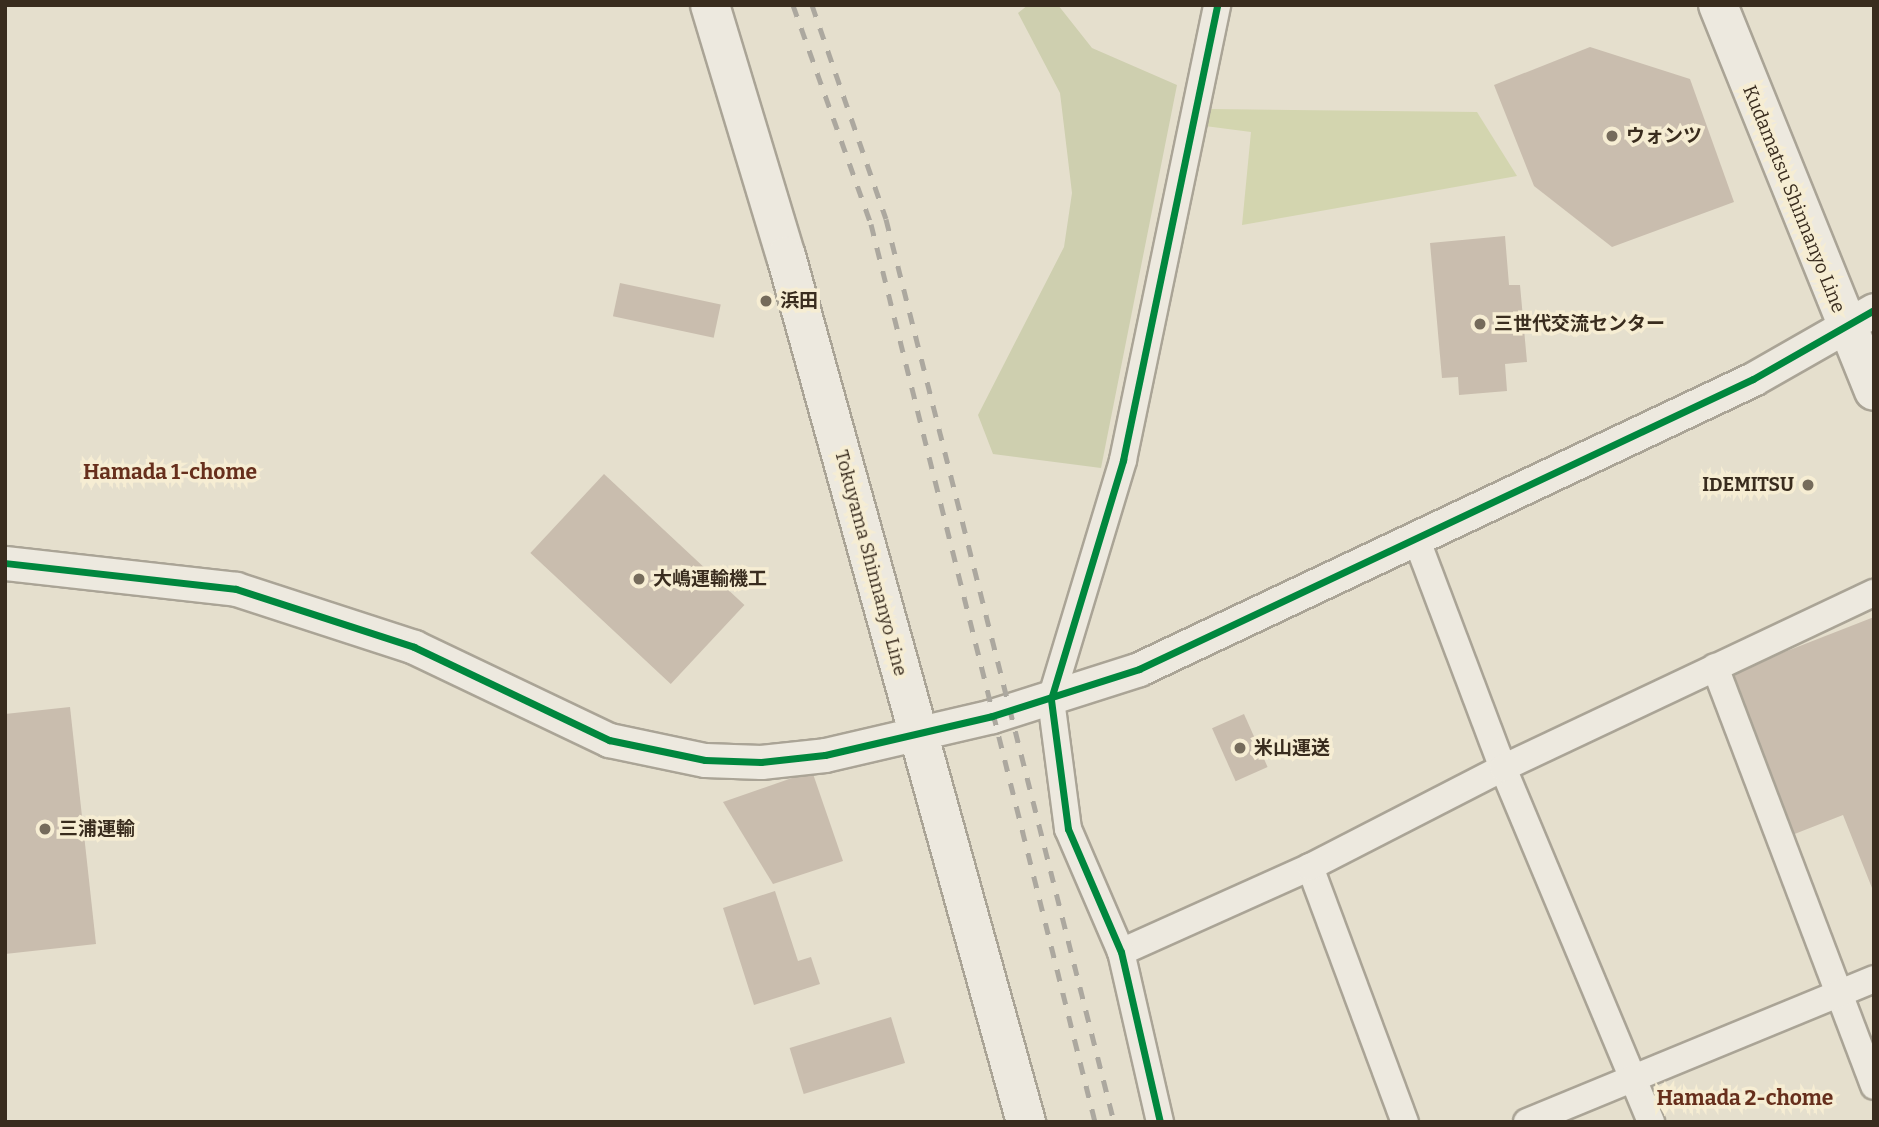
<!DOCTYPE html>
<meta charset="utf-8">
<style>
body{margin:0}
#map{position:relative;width:1879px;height:1127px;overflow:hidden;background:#e5dfcd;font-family:Bitter,"Noto Sans JP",serif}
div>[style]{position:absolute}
.green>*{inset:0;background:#d3d5af}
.cemetery>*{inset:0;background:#cecfaf}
.building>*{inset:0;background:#c9bdae;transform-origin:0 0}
.roads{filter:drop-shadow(2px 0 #aaa496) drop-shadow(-2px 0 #aaa496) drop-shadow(0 2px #aaa496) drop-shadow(0 -2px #aaa496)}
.minor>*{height:26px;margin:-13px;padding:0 13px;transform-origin:13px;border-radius:13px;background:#ede9df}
.tertiary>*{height:33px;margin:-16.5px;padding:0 16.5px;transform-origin:16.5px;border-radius:16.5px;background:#ede9df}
.secondary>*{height:38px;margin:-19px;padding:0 19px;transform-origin:19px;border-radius:19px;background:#ede9df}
.rail>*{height:5px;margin-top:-2.5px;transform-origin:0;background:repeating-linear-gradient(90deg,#aca89f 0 12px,transparent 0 24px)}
.cycleway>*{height:7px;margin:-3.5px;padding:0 3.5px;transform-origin:3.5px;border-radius:3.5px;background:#00873e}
.dots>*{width:19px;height:19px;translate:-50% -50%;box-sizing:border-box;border:4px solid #f6edd3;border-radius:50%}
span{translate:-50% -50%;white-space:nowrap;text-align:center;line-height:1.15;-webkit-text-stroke:7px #f6edd3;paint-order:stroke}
.poi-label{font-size:19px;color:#392c1e;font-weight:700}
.left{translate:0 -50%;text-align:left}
.right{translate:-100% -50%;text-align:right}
.street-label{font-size:19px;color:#392c1e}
.neighbourhood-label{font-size:21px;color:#672f1c;font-weight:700}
.frame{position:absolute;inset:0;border:7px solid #392c1e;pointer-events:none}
</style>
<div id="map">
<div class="green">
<i style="clip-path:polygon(1209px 109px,1477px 112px,1517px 176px,1242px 225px,1251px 132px,1205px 126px)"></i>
</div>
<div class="cemetery">
<i style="clip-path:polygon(1028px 5px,1058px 5px,1092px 48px,1177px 85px,1101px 468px,993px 454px,978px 415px,1064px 247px,1072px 193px,1060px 93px,1018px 13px)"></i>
</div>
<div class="building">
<i style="clip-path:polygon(1590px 47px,1690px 79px,1734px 202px,1612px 247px,1534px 186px,1494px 85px)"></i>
<i style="clip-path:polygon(1505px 236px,1509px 285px,1520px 285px,1527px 362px,1505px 364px,1507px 391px,1459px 395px,1458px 377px,1442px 378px,1430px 243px)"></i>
<i style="left:620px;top:283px;width:103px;height:34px;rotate:12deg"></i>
<i style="left:604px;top:474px;width:192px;height:108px;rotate:43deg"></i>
<i style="clip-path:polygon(1874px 617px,1874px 893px,1843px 815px,1792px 835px,1728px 674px)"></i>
<i style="clip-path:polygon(70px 707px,96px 944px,5px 954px,5px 714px)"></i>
<i style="left:1244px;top:714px;width:58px;height:35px;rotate:66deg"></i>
<i style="clip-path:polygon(812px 771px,843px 861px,773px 884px,723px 802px)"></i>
<i style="clip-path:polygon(775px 891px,798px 961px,811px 957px,820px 984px,754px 1005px,723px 908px)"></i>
<i style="left:891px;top:1017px;width:48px;height:106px;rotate:73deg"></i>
</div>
<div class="roads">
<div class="minor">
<i style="left:1416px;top:538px;width:246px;rotate:69.3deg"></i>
<i style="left:1503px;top:768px;width:384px;rotate:67.3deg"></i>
<i style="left:1715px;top:667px;width:448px;rotate:69.2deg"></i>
<i style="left:1310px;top:867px;width:272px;rotate:69.6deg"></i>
<i style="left:1121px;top:952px;width:207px;rotate:-24.2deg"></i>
<i style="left:1310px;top:867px;width:217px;rotate:-27.2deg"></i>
<i style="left:1503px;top:768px;width:410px;rotate:-25.3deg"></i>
<i style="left:1160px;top:1122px;width:174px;rotate:-102.9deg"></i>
<i style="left:1121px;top:952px;width:134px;rotate:-113.3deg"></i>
<i style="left:1068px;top:829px;width:131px;rotate:-97.5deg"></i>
<i style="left:1051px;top:699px;width:250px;rotate:-73.2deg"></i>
<i style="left:1123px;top:460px;width:465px;rotate:-78.3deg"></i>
<i style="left:1527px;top:1122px;width:375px;rotate:-22.4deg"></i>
</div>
<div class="tertiary">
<i style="left:5px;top:563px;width:232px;rotate:6.4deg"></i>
<i style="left:236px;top:589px;width:187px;rotate:18deg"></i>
<i style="left:414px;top:647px;width:216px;rotate:25.5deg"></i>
<i style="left:609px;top:740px;width:98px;rotate:11.8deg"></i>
<i style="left:705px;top:760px;width:56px;rotate:2deg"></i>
<i style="left:761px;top:762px;width:64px;rotate:-6.2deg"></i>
<i style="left:825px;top:755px;width:171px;rotate:-13.1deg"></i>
<i style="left:992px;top:716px;width:154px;rotate:-17.7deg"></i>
<i style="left:1139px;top:669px;width:679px;rotate:-25.28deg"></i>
<i style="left:1753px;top:379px;width:139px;rotate:-29.7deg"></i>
</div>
<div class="secondary">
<i style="left:710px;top:5px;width:262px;rotate:73.2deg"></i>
<i style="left:786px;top:256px;width:899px;rotate:74.51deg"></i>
<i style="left:1718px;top:5px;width:416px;rotate:68deg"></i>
</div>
</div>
<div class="rail">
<i style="left:793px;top:5px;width:232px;rotate:70.4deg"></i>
<i style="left:871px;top:224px;width:926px;rotate:75.99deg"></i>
<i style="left:812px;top:5px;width:226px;rotate:70.9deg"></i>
<i style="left:886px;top:219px;width:931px;rotate:75.83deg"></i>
</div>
<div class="cycleway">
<i style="left:5px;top:563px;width:232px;rotate:6.4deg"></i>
<i style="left:236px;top:589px;width:187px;rotate:18deg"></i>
<i style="left:414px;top:647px;width:216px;rotate:25.5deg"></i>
<i style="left:609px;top:740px;width:98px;rotate:11.8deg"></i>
<i style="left:705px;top:760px;width:56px;rotate:2deg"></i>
<i style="left:761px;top:762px;width:64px;rotate:-6.2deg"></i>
<i style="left:825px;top:755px;width:171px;rotate:-13.1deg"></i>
<i style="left:992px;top:716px;width:154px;rotate:-17.7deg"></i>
<i style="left:1139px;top:669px;width:679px;rotate:-25.28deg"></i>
<i style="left:1753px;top:379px;width:139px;rotate:-29.7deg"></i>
<i style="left:1160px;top:1122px;width:174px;rotate:-102.9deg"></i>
<i style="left:1121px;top:952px;width:134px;rotate:-113.3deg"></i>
<i style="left:1068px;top:829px;width:131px;rotate:-97.5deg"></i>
<i style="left:1051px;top:699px;width:250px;rotate:-73.2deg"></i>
<i style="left:1123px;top:460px;width:465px;rotate:-78.3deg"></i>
</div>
<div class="dots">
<i style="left:1612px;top:136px;background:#756b5b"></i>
<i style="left:766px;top:301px;background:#756b5b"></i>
<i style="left:1480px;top:324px;background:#756b5b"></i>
<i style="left:1808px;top:485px;background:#756b5b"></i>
<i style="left:639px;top:579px;background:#756b5b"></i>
<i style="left:1240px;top:748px;background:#756b5b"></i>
<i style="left:45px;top:829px;background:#756b5b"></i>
</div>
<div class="poi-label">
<span class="left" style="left:1626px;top:136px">ウォンツ</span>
<span class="left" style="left:780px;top:301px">浜田</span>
<span class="left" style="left:1494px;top:324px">三世代交流センター</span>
<span class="right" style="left:1794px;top:485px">IDEMITSU</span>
<span class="left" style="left:653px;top:579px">大嶋運輸機工</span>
<span class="left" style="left:1254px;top:748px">米山運送</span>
<span class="left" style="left:59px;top:829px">三浦運輸</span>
</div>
<div class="street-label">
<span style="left:1794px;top:199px;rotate:68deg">Kudamatsu Shinnanyo Line</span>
<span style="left:871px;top:563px;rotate:75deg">Tokuyama Shinnanyo Line</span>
</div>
<div class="neighbourhood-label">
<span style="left:170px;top:472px">Hamada 1-chome</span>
<span style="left:1745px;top:1098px">Hamada 2-chome</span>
</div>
<div class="frame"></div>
</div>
